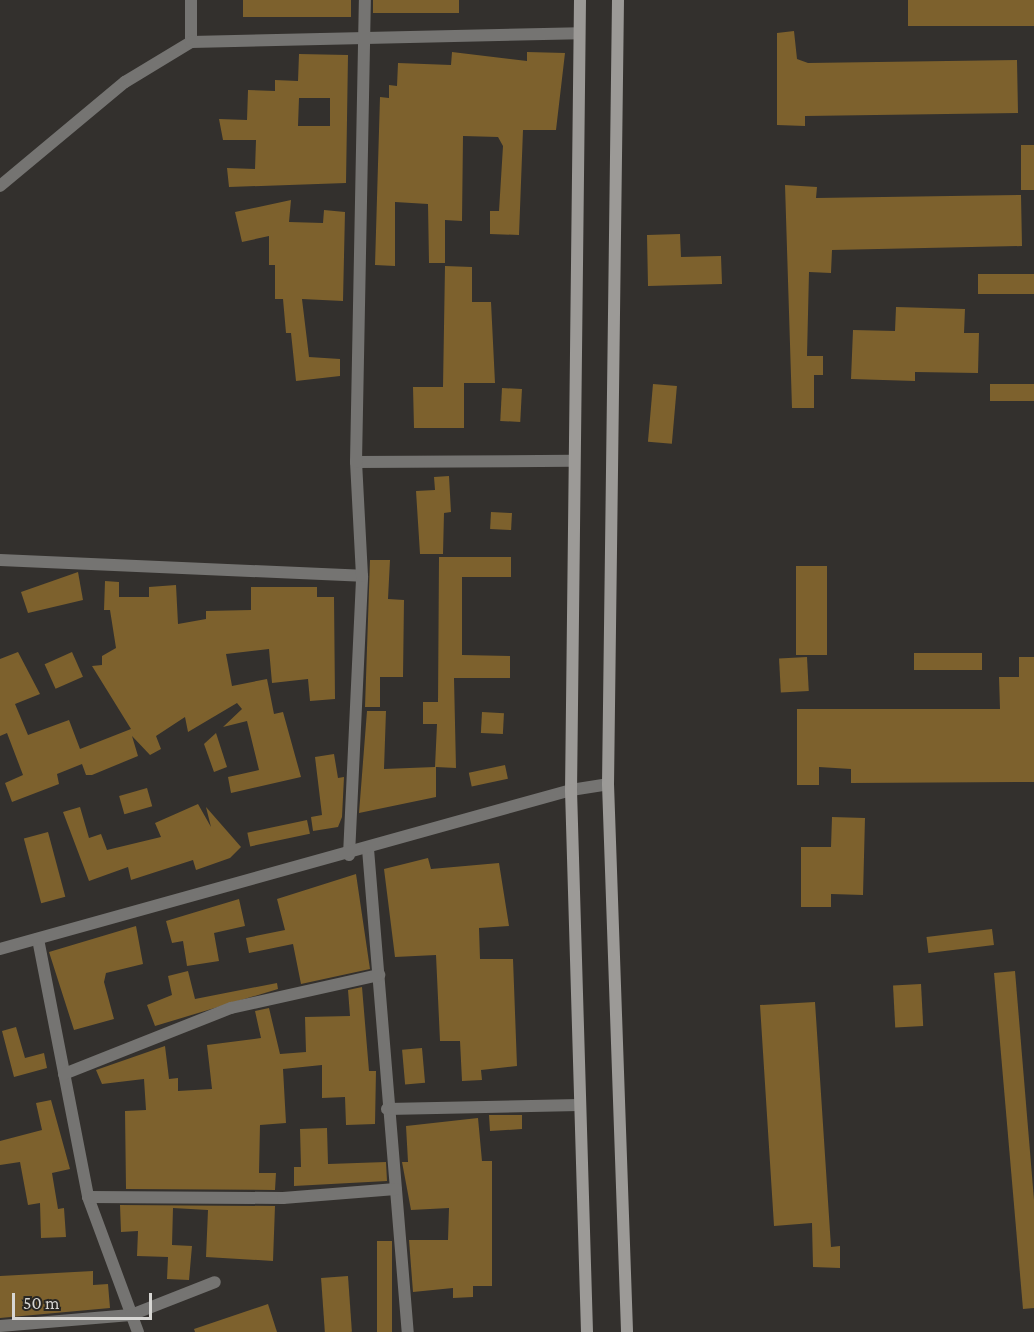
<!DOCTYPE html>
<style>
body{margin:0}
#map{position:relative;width:1034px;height:1332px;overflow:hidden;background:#33302d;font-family:"Crimson Pro",serif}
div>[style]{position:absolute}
.building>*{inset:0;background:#7d612d;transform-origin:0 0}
.street>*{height:12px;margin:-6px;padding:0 6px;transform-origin:6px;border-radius:6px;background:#757472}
.secondary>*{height:12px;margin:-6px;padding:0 6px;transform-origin:6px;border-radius:6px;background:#9c9a97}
span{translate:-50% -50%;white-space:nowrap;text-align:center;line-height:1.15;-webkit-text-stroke:5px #292723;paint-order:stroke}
.scale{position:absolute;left:12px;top:1293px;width:140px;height:27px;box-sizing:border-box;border:3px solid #d7d6d3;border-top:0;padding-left:8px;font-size:18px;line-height:21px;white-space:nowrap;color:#d7d6d3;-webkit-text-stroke:4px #292723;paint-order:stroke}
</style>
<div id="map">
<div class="building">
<i style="left:243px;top:0;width:108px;height:17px"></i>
<i style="left:373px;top:0;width:86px;height:13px"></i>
<i style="left:908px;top:0;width:126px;height:26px"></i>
<i style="clip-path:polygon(794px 31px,797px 59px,808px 63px,1017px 60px,1018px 113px,805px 116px,805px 126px,777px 125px,777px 33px)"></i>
<i style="clip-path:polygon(452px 52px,527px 61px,527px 52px,565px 53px,556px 130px,523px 130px,519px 235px,490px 234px,490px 211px,499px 211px,503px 146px,498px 137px,463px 136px,462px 221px,445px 220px,445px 263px,429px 263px,428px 204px,395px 202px,395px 266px,375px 265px,380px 97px,389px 98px,389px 85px,397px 86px,398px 63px,451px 65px)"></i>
<i style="clip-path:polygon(evenodd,299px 54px,348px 55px,346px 183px,229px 187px,227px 168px,255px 169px,256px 140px,223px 140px,219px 119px,247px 120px,248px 90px,275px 91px,275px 80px,298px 81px,299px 54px,299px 98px,330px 98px,330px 126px,298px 126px,299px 98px)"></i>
<i style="left:1021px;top:145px;width:13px;height:45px"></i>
<i style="clip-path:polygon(785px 185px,817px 187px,816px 198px,1021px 195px,1022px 246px,832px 250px,831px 273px,809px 272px,807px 356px,823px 356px,823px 375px,814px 375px,814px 408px,792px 408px)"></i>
<i style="clip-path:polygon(291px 200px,289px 222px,323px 223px,324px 210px,345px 212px,343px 301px,302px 299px,309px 357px,340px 359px,340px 376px,296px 381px,291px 333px,286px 333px,283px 299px,275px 299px,275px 265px,269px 265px,269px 236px,242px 242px,235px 212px)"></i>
<i style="clip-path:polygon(680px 234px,681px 257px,721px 256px,722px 284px,648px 286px,647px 235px)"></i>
<i style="clip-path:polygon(445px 266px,472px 267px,472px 302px,491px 302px,495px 383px,464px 383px,464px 428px,414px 428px,413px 387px,443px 387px)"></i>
<i style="left:1034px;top:274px;width:20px;height:56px;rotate:90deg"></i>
<i style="clip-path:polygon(896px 307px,965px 309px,964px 333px,979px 333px,978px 373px,915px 372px,915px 381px,851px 379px,853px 330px,895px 331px)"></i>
<i style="left:653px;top:384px;width:24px;height:58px;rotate:5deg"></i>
<i style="left:1034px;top:384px;width:17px;height:44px;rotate:90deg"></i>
<i style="left:502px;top:388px;width:20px;height:33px;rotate:3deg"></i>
<i style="clip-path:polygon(449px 476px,451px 512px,444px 513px,443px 554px,420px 554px,416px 491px,435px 490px,434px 477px)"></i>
<i style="left:491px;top:512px;width:21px;height:17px;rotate:3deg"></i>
<i style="clip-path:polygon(439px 557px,511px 557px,511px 577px,462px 577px,462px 655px,510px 656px,510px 678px,454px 678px,456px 768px,436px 767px,436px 797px,359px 813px,367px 711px,386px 711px,384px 769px,435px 767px,437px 724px,423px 724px,423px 702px,438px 702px)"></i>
<i style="clip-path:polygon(370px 560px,390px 560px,388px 599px,404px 600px,403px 677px,380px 677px,380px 707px,365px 707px)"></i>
<i style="left:796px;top:566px;width:31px;height:89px"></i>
<i style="clip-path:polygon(78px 572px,83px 600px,28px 613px,21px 592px)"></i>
<i style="clip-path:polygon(105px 581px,119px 582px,119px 597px,149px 597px,149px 587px,176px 585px,178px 624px,206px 619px,206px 611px,251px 610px,251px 587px,317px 587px,317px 597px,334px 597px,335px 699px,310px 701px,308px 679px,272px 683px,269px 649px,226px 654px,232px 686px,267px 679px,274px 714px,283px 712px,301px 777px,231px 793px,228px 777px,259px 770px,247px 721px,223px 727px,242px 709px,237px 703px,188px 732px,185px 717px,156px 736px,161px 749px,150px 755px,132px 736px,138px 756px,92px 775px,86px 775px,82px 764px,57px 774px,59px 784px,12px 802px,5px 783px,23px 775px,7px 733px,0 736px,0 659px,18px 652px,40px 694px,15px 704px,28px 735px,69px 720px,80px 749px,131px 729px,92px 666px,102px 665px,102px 656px,116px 648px,110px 610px,104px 610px)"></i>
<i style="left:72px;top:652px;width:27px;height:30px;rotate:66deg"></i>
<i style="left:914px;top:653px;width:68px;height:17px"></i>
<i style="left:807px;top:657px;width:34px;height:28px;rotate:87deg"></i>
<i style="clip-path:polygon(1019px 657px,1034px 657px,1034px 782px,851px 783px,851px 769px,819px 767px,819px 785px,797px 785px,797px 709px,1000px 709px,999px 677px,1019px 677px)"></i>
<i style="left:482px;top:712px;width:22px;height:21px;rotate:3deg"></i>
<i style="clip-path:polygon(216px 733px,227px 767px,214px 772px,204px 744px)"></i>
<i style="clip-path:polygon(334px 754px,338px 778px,344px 777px,342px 817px,338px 827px,313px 831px,311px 817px,322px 815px,315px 757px)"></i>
<i style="left:505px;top:765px;width:14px;height:37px;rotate:78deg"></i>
<i style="left:147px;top:788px;width:19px;height:29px;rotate:74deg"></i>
<i style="clip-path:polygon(198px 804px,211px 827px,206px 807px,241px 847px,230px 858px,196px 870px,193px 860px,131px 880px,128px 867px,89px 881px,63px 812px,80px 807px,89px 838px,101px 834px,107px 850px,161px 837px,155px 823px)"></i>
<i style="clip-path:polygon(832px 817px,865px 818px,863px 895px,831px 894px,831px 907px,801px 907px,801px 847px,831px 847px)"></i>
<i style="left:307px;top:820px;width:14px;height:61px;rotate:78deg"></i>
<i style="left:48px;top:832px;width:67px;height:25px;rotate:75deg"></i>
<i style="clip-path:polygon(428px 858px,431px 869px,499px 863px,509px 926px,479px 928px,480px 959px,513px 959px,517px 1066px,481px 1070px,482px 1080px,462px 1081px,460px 1041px,440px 1041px,436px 955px,395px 957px,384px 869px)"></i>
<i style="clip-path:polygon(356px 874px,370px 969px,301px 984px,293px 944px,249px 953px,246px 938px,285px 930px,277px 899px)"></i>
<i style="clip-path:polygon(239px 899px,245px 926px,214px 933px,219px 961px,187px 966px,183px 941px,172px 943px,166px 921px)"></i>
<i style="clip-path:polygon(136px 926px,143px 964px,106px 973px,104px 982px,114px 1019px,74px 1030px,49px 952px)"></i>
<i style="left:992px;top:929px;width:16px;height:66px;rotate:83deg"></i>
<i style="clip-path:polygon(188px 971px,195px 999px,277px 983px,278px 989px,155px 1026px,147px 1005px,172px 995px,168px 976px)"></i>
<i style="clip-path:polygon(1015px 971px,1034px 1200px,1034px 1308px,1023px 1309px,994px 973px)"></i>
<i style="left:921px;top:984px;width:42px;height:28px;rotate:87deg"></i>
<i style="clip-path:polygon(362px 987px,369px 1071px,376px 1071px,375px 1124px,346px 1125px,345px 1097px,322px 1098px,322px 1065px,283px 1069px,286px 1123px,260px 1125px,259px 1173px,276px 1173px,275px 1190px,126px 1189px,125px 1111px,146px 1110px,144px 1079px,102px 1084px,96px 1070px,165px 1046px,169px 1079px,178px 1078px,178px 1091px,212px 1089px,207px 1045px,261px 1038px,255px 1011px,269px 1008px,280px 1054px,306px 1052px,305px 1017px,350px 1016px,348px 990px)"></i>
<i style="clip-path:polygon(815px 1002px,831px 1247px,840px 1246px,840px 1268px,813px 1267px,812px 1223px,774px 1226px,760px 1005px)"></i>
<i style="clip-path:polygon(16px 1027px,25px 1058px,44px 1053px,47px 1068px,14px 1077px,2px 1031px)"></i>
<i style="left:422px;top:1048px;width:35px;height:20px;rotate:85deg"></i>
<i style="clip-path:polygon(51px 1100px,70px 1169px,52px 1173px,58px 1209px,64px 1208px,66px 1237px,41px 1238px,40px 1203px,28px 1205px,20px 1162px,0 1165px,0 1141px,42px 1130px,36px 1103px)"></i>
<i style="clip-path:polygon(489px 1115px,522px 1115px,522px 1129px,490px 1131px)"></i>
<i style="clip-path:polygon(478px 1118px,482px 1161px,492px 1161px,492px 1286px,473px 1286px,473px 1297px,453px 1298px,453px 1288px,413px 1292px,409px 1240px,448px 1240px,449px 1208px,411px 1210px,402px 1162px,408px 1162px,406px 1126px)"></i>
<i style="clip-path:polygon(327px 1128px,328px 1164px,386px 1162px,387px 1181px,294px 1186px,294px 1167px,301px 1167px,300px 1129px)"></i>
<i style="clip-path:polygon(120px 1205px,275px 1206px,273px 1261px,206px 1257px,208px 1210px,173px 1208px,172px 1245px,192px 1246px,189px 1280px,167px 1279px,168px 1257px,137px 1256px,138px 1231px,121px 1232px)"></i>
<i style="left:377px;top:1241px;width:15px;height:91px"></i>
<i style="clip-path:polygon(93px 1271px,93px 1285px,108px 1284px,110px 1308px,0 1318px,0 1276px)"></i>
<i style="left:348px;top:1276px;width:56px;height:27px;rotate:86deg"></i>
<i style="clip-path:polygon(268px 1304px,277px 1332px,195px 1332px,194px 1329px)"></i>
</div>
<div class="street">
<i style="left:191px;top:42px;width:42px;rotate:-90deg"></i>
<i style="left:0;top:186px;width:163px;rotate:-39.8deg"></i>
<i style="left:125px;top:82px;width:77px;rotate:-31.2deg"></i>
<i style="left:191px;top:42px;width:388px;rotate:-1.3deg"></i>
<i style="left:356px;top:462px;width:216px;rotate:-0.3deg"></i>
<i style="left:0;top:560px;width:362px;rotate:2.5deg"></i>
<i style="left:368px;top:849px;width:485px;rotate:85.3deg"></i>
<i style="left:349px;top:855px;width:279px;rotate:-87.3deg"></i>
<i style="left:362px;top:576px;width:114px;rotate:-93deg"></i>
<i style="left:356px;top:462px;width:462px;rotate:-88.9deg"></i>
<i style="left:38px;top:939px;width:263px;rotate:79deg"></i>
<i style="left:88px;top:1197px;width:144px;rotate:69.7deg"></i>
<i style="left:0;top:949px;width:593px;rotate:-15.56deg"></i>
<i style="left:571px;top:790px;width:37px;rotate:-9deg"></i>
<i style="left:64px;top:1074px;width:180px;rotate:-21.6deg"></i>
<i style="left:231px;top:1008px;width:152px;rotate:-12.6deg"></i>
<i style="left:387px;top:1109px;width:192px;rotate:-1.2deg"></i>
<i style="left:88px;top:1197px;width:195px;rotate:0.3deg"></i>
<i style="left:283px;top:1198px;width:113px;rotate:-4.6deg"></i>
<i style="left:0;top:1326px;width:131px;rotate:-4.8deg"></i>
<i style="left:131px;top:1315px;width:90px;rotate:-21.4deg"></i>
</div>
<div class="secondary">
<i style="left:580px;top:0;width:790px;rotate:90.65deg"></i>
<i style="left:571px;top:790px;width:542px;rotate:88.31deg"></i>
<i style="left:618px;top:0;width:784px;rotate:90.73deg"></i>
<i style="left:608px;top:784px;width:548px;rotate:88.01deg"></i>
</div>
<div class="scale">50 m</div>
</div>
